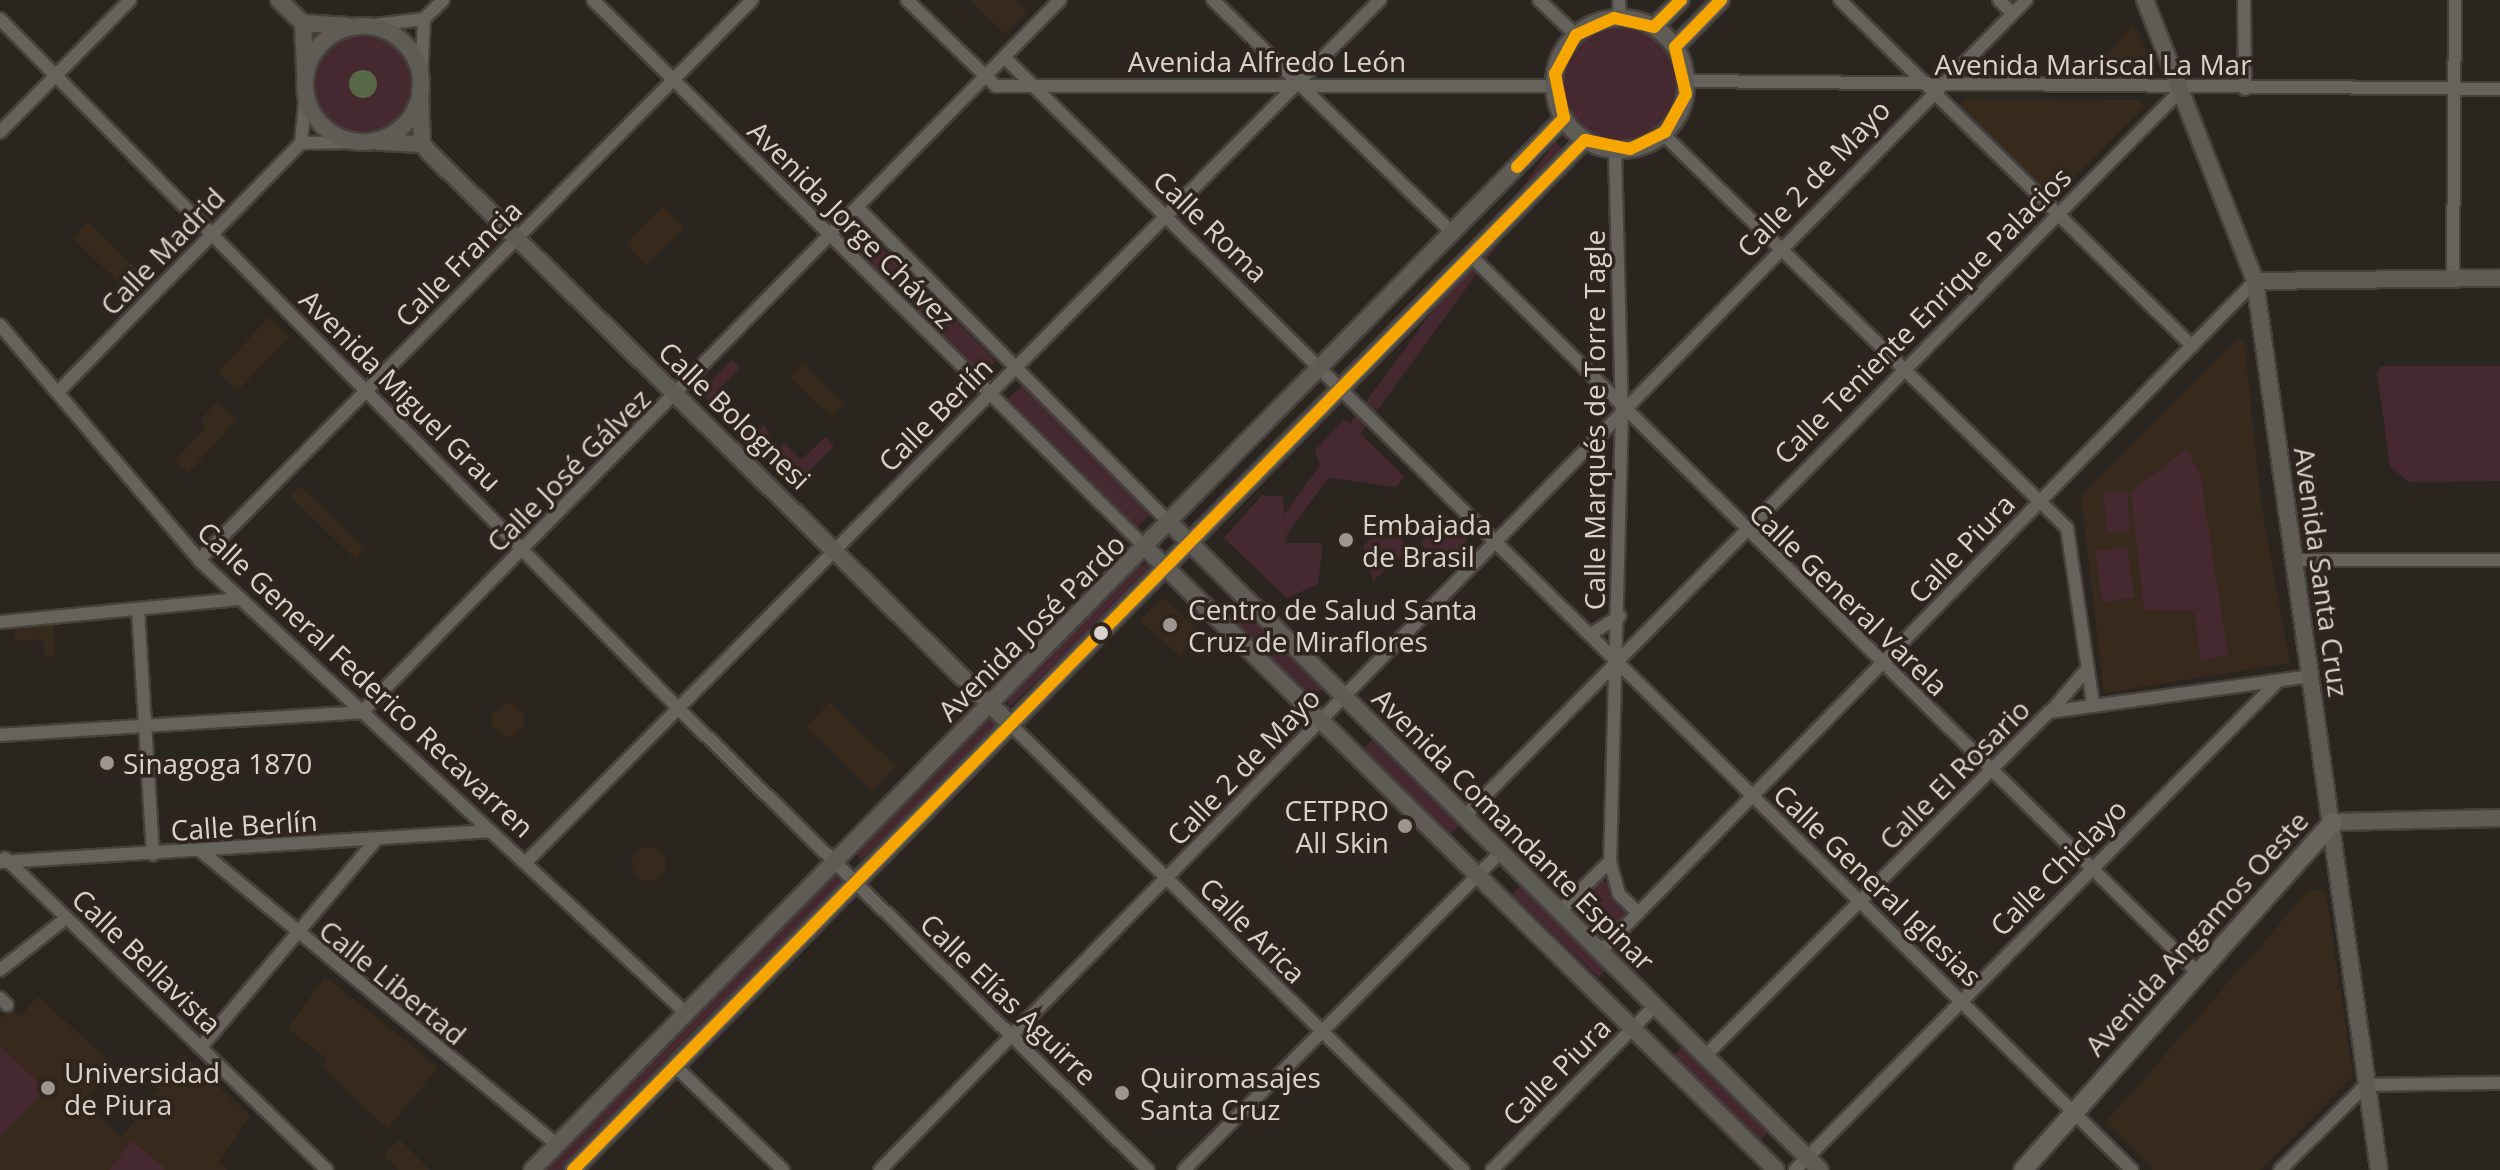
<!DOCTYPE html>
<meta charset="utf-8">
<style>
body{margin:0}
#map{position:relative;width:2500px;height:1170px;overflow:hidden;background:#2b2520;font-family:"Open Sans",sans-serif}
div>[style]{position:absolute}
.built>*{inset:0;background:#372a1d;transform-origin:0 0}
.round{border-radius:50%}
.green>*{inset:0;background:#462831;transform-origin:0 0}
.water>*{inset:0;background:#566845}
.roads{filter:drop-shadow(2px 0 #46413d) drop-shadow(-2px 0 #46413d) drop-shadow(0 2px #46413d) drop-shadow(0 -2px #46413d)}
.street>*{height:12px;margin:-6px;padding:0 6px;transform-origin:6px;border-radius:6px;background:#66635d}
.secondary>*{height:16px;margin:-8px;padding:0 8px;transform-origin:8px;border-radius:8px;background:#5f5c56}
.secondary>.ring{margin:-8px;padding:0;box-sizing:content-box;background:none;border:16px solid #5f5c56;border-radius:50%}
.primary>*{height:18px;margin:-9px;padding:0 9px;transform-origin:9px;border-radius:9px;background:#67645c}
.bus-1>*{height:12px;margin:-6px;padding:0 6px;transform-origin:6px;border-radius:6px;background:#f7a600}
.dots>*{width:22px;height:22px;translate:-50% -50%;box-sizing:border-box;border:4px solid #2f251c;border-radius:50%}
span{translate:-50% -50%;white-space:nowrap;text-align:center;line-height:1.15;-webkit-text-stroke:7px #2f251c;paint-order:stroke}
.street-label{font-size:28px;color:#dad3cd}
.poi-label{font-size:28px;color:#dad3cd}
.left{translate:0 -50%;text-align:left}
.right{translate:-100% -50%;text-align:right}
</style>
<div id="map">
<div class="built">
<i style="clip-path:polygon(970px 0,1015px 0,1027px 12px,1005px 34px)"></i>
<i style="clip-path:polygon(2133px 24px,2155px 68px,2145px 76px,2091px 72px)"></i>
<i style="clip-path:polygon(1965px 99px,2138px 100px,2145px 106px,2059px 193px,2048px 194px,1956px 108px)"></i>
<i style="left:663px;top:206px;width:30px;height:54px;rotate:45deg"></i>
<i style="left:88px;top:222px;width:76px;height:22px;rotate:44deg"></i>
<i style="left:270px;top:317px;width:28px;height:76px;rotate:44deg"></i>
<i style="clip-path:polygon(2237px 339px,2244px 340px,2261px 503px,2290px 663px,2104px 693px,2081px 496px)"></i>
<i style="left:803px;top:363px;width:58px;height:19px;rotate:44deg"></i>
<i style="clip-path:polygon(217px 402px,237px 420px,188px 473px,175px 461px,206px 427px,200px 420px)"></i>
<i style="left:300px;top:486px;width:91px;height:14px;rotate:44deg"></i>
<i style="left:1161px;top:597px;width:53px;height:32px;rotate:41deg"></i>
<i style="clip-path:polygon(54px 624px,55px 655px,44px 655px,43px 639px,15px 641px,14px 627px)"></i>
<i style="left:830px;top:702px;width:92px;height:35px;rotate:44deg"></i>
<i class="round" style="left:492px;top:704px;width:32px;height:32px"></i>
<i class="round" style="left:632px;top:847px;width:34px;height:34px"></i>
<i style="clip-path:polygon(2311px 888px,2326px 893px,2353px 1076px,2260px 1170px,2153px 1170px,2105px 1123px)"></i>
<i style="clip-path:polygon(325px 976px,438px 1067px,388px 1129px,321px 1067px,327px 1058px,288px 1029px)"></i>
<i style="clip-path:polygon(38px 996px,116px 1068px,84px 1102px,122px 1138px,182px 1053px,250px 1116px,219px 1162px,228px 1170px,0 1170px,0 1019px,10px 1008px,20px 1017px)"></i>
<i style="clip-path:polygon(399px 1140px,400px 1140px,430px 1170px,398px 1170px,384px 1155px)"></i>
</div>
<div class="green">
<i class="round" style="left:1560px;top:25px;width:120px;height:120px"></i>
<i class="round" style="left:311px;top:32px;width:104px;height:104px"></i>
<i style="left:1555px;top:142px;width:14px;height:518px;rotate:36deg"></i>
<i style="clip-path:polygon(862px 227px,996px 361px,988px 369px,970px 365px,848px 242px)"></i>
<i style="clip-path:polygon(732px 360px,740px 368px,716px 392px,756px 432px,764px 425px,777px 450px,784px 443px,801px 460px,825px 437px,834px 446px,804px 476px,791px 464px,781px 473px,706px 398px,706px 386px)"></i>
<i style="clip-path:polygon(2382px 366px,2500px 366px,2500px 481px,2408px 482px,2390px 466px,2377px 372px)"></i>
<i style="left:1023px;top:384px;width:182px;height:21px;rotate:45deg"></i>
<i style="clip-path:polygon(1345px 419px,1405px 477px,1395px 487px,1323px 477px,1315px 450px)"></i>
<i style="clip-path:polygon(2186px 449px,2200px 474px,2228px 655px,2201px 661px,2194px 611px,2144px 610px,2131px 492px)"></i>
<i style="left:2127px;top:491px;width:40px;height:23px;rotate:86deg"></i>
<i style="clip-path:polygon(1262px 495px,1283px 497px,1286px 543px,1323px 543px,1318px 584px,1287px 598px,1224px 538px)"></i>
<i style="clip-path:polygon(1447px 516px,1466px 530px,1466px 543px,1445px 564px,1420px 544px)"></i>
<i style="clip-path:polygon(1385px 524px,1410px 548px,1373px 581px,1363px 546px)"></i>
<i style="left:2127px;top:547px;width:51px;height:32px;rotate:82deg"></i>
<i style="clip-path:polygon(1151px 564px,1155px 569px,1009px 708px,1007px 700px,1139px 566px)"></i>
<i style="left:1239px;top:605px;width:118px;height:16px;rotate:44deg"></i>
<i style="clip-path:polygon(988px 719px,1001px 727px,860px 861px,857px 851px)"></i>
<i style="left:1374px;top:738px;width:122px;height:16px;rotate:44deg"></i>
<i style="clip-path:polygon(834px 875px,846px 883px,568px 1170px,542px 1170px)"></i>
<i style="clip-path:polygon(1599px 876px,1634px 910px,1598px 937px,1572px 904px)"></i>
<i style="left:1523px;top:883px;width:120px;height:16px;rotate:44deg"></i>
<i style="left:1686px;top:1043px;width:121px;height:17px;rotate:45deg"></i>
<i style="clip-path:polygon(0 1046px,46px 1089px,0 1138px)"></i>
<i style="clip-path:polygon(132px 1141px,165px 1168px,163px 1170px,109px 1170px)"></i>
</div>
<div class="water">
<i class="round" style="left:349px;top:70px;width:28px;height:28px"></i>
</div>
<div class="roads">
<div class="street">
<i style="left:593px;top:0;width:779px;rotate:44.74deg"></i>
<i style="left:907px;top:0;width:124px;rotate:44deg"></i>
<i style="left:996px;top:86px;width:558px"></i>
<i style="left:1213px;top:0;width:334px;rotate:44.2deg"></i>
<i style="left:1539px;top:0;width:51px;rotate:43.4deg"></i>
<i style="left:1619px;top:0;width:18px;rotate:87deg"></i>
<i style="left:1840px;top:0;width:494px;rotate:44.5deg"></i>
<i style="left:1999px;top:0;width:18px;rotate:45deg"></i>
<i style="left:2244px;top:0;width:89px;rotate:89.4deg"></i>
<i style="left:0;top:19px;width:967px;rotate:45.46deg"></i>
<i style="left:678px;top:708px;width:659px;rotate:44.51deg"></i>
<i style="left:366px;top:26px;width:58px;rotate:-6.9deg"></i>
<i style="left:424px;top:19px;width:27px;rotate:-45deg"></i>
<i style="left:1004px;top:57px;width:1585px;rotate:44.62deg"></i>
<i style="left:421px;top:80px;width:61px;rotate:-87.2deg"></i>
<i style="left:1686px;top:81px;width:814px;rotate:0.56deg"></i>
<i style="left:0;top:132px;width:185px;rotate:-45.4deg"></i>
<i style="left:1663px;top:134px;width:564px;rotate:44.28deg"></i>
<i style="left:2067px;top:528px;width:178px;rotate:81.6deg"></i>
<i style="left:301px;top:143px;width:58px;rotate:-1deg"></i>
<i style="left:1615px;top:150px;width:259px;rotate:88.5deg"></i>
<i style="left:1622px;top:409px;width:452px;rotate:91.5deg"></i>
<i style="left:1610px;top:861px;width:34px;rotate:75deg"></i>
<i style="left:1619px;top:894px;width:27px;rotate:45deg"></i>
<i style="left:859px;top:209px;width:443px;rotate:45.3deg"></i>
<i style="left:1471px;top:256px;width:1021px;rotate:44.6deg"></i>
<i style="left:2453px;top:279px;width:279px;rotate:-89.6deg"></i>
<i style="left:0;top:325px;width:308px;rotate:49.7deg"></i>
<i style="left:199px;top:560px;width:667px;rotate:42.93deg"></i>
<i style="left:58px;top:392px;width:348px;rotate:-45.7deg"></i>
<i style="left:301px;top:143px;width:51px;rotate:-84.4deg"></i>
<i style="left:199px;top:560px;width:787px;rotate:-45.36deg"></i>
<i style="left:2294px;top:560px;width:206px"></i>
<i style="left:138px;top:609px;width:246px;rotate:86.5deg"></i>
<i style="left:0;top:622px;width:242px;rotate:-5.5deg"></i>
<i style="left:1591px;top:634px;width:34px;rotate:-32deg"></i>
<i style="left:2052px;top:710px;width:55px;rotate:-49.4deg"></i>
<i style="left:1010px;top:724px;width:636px;rotate:44.55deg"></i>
<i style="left:0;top:735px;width:363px;rotate:-3.6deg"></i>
<i style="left:362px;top:712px;width:997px;rotate:-45.57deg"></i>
<i style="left:1465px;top:816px;width:1020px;rotate:-45.4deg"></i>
<i style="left:202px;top:852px;width:460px;rotate:39.5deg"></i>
<i style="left:5px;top:858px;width:448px;rotate:44.1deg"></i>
<i style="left:0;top:862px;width:491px;rotate:-3.6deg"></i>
<i style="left:525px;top:863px;width:1215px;rotate:-45.27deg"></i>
<i style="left:1560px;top:911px;width:71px;rotate:-45deg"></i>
<i style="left:1601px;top:951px;width:936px;rotate:-45.69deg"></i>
<i style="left:0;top:970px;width:76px;rotate:-38.1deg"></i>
<i style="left:0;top:998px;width:10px;rotate:45deg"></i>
<i style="left:201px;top:1047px;width:270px;rotate:-49.8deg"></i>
<i style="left:1705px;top:1056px;width:486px;rotate:-45deg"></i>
<i style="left:2049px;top:712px;width:265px;rotate:-7.8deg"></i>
<i style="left:675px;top:1066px;width:150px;rotate:43.9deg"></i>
<i style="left:880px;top:1170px;width:1638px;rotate:-45.59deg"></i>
<i style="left:1184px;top:1170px;width:449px;rotate:-45.1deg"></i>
<i style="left:1492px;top:1170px;width:231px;rotate:-45.2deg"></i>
<i style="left:1795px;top:1170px;width:687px;rotate:-45.35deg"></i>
<i style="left:2280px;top:1170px;width:121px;rotate:-44.7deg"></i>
<i style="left:2366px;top:1085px;width:134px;rotate:-0.9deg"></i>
</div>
<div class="secondary">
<i style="left:279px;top:0;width:33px;rotate:44deg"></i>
<i style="left:303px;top:23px;width:45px;rotate:3.8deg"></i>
<i style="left:2145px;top:0;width:302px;rotate:68.6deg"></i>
<i style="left:2255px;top:281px;width:898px;rotate:82.06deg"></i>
<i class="ring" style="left:1554px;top:18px;width:116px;height:116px"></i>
<i style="left:303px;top:23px;width:47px;rotate:87.6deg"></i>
<i class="ring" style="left:305px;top:26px;width:100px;height:100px"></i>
<i style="left:1654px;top:27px;width:38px;rotate:-45deg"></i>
<i style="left:1675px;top:47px;width:66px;rotate:-45.6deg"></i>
<i style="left:420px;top:90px;width:54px;rotate:87.9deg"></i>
<i style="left:422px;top:144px;width:11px;rotate:49deg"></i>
<i style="left:429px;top:152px;width:815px;rotate:44.55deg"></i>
<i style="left:379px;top:142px;width:43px;rotate:2.7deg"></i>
<i style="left:2255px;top:281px;width:245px;rotate:-0.7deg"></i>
<i style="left:1171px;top:524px;width:916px;rotate:44.87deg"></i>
<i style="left:1146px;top:548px;width:885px;rotate:44.63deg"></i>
<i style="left:2333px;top:822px;width:167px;rotate:-1.4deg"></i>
<i style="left:532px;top:1170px;width:1474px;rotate:-45.55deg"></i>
<i style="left:573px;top:1170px;width:1444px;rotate:-45.51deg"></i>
</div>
<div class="primary">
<i style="left:2023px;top:1170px;width:466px;rotate:-48.3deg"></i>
</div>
</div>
<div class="bus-1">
<i style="left:1517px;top:167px;width:68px;rotate:-46.2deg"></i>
<i style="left:1564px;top:118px;width:45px;rotate:-101.6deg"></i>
<i style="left:1555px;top:74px;width:44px;rotate:-61.7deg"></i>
<i style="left:1576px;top:35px;width:42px;rotate:-24.1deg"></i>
<i style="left:1614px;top:18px;width:41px;rotate:12.7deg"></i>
<i style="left:1654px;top:27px;width:38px;rotate:-45deg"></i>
<i style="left:573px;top:1170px;width:1444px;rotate:-45.51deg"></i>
<i style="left:1585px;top:140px;width:46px;rotate:11.3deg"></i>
<i style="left:1630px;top:149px;width:39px;rotate:-26deg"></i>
<i style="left:1665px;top:132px;width:43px;rotate:-61.1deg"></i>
<i style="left:1686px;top:94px;width:48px;rotate:-103.2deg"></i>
<i style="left:1675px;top:47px;width:66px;rotate:-45.6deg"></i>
</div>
<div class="dots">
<i style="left:1346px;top:540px;background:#9d9690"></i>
<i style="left:1170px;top:625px;background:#9d9690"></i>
<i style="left:1101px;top:633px;background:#dad3cd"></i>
<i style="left:107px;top:763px;background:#9d9690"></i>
<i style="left:1405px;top:826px;background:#9d9690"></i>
<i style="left:48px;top:1088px;background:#9d9690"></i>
<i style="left:1122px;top:1093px;background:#9d9690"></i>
</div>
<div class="street-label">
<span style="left:1267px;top:61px">Avenida Alfredo León</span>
<span style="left:2093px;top:64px">Avenida Mariscal La Mar</span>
<span style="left:1813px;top:178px;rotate:-46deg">Calle 2 de Mayo</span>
<span style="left:852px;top:224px;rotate:45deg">Avenida Jorge Chávez</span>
<span style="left:1211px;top:226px;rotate:44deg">Calle Roma</span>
<span style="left:162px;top:251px;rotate:-46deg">Calle Madrid</span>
<span style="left:458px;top:263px;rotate:-45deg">Calle Francia</span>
<span style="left:1922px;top:315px;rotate:-45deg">Calle Teniente Enrique Palacios</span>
<span style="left:401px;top:390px;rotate:45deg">Avenida Miguel Grau</span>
<span style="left:935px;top:414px;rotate:-45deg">Calle Berlín</span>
<span style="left:735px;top:415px;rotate:44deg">Calle Bolognesi</span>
<span style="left:1594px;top:420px;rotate:-90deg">Calle Marqués de Torre Tagle</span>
<span style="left:568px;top:470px;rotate:-45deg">Calle José Gálvez</span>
<span style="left:1961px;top:548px;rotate:-46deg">Calle Piura</span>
<span style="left:2322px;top:572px;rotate:82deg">Avenida Santa Cruz</span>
<span style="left:1849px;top:599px;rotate:44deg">Calle General Varela</span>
<span style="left:1031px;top:627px;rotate:-45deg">Avenida José Pardo</span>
<span style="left:366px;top:679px;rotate:43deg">Calle General Federico Recavarren</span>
<span style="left:1243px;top:766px;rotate:-46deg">Calle 2 de Mayo</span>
<span style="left:1954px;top:774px;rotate:-45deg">Calle El Rosario</span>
<span style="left:244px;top:825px;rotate:-4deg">Calle Berlín</span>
<span style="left:1514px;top:829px;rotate:45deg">Avenida Comandante Espinar</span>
<span style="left:2058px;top:867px;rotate:-45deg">Calle Chiclayo</span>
<span style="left:1878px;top:885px;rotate:44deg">Calle General Iglesias</span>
<span style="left:1253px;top:930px;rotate:45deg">Calle Arica</span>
<span style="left:2196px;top:933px;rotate:-48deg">Avenida Angamos Oeste</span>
<span style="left:147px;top:961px;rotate:44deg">Calle Bellavista</span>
<span style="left:393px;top:982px;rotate:39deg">Calle Libertad</span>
<span style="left:1009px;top:999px;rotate:44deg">Calle Elías Aguirre</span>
<span style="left:1556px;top:1071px;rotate:-45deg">Calle Piura</span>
</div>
<div class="poi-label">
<span class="left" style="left:1362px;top:540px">Embajada<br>de Brasil</span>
<span class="left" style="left:1188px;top:625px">Centro de Salud Santa<br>Cruz de Miraflores</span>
<span class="left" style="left:123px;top:763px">Sinagoga 1870</span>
<span class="right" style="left:1389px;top:826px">CETPRO<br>All Skin</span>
<span class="left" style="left:64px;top:1088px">Universidad<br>de Piura</span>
<span class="left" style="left:1140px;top:1093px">Quiromasajes<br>Santa Cruz</span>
</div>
</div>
